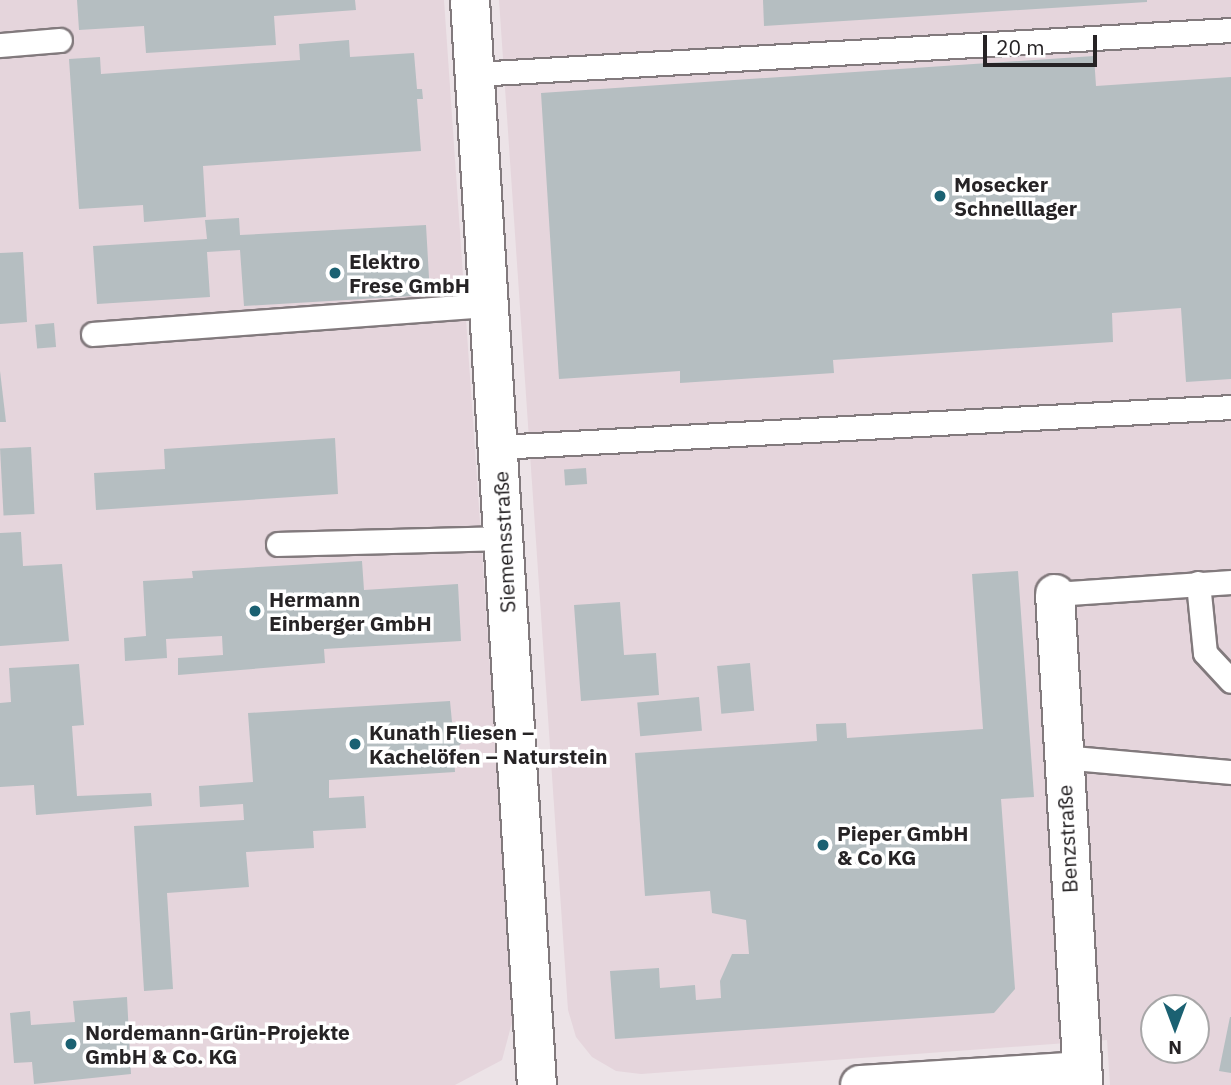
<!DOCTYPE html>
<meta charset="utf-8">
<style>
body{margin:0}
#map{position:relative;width:1231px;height:1085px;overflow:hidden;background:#ece3e7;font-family:"IBM Plex Sans",sans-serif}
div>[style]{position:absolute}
.built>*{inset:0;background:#e5d5dc}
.building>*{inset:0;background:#b5bec1;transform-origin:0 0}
.roads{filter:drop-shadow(2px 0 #827a7d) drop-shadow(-2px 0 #827a7d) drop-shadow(0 2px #827a7d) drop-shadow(0 -2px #827a7d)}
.lane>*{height:23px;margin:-11.5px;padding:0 11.5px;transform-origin:11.5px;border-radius:11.5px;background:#fff}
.street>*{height:38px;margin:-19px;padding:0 19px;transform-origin:19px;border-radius:19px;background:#fff}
.dots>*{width:19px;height:19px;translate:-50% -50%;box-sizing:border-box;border:4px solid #fff;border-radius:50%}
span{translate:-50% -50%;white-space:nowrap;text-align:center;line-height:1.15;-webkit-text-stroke:7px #fff;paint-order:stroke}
.poi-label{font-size:21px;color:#262325;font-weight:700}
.left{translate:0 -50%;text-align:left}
.street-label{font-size:21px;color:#262325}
.north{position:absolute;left:1140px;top:994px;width:70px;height:70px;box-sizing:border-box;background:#fff;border:2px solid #a8a7a8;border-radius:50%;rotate:180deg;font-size:19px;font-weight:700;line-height:28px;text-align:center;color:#262325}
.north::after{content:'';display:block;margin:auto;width:24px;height:32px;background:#1b6172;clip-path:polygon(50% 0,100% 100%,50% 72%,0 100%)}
.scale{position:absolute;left:983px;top:35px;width:114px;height:32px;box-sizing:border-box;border:4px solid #262325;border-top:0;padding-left:9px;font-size:21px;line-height:24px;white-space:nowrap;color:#262325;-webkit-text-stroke:5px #fff;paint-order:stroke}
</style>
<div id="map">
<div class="built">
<i style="clip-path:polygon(0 0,444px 0,514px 1015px,502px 1060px,455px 1085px,0 1085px)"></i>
<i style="clip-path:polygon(evenodd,499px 0,1231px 0,1231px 1085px,1110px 1085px,1107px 1040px,641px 1074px,616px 1071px,592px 1057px,576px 1037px,568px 1010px,499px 0,1154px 1008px,1196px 1008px,1196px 1050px,1154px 1050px,1154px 1008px)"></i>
</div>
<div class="building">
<i style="clip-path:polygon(77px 0,355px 0,356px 10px,274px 16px,276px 45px,146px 53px,144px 26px,79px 30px)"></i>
<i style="clip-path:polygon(763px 0,1147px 0,1147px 2px,764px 26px)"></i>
<i style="clip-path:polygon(349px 40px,350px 57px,414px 53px,417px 89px,422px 89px,423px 99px,417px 99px,421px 151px,203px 166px,206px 217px,144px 222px,143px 205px,79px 209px,69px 59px,100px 57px,101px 74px,300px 60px,299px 44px)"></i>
<i style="clip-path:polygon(1094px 56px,1096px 86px,1231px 77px,1231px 379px,1186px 382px,1181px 308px,1112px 313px,1113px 342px,833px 360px,834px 373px,680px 383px,680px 371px,559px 379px,541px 93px)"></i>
<i style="clip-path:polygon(239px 218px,240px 235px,426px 225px,430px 295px,244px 306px,240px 250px,207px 252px,210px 297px,97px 304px,93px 246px,207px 239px,205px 220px)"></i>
<i style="clip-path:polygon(23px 252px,27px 322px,0 324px,0 253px)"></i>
<i style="left:54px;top:323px;width:24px;height:19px;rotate:85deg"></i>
<i style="clip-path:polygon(0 371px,6px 422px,0 422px)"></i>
<i style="clip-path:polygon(335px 438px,338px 494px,96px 510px,94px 473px,165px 469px,164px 449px)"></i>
<i style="left:31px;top:447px;width:67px;height:31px;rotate:87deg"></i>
<i style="left:586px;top:468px;width:16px;height:22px;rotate:86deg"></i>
<i style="clip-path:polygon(21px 532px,23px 566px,62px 564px,69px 641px,0 646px,0 533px)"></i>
<i style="clip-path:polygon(362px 561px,364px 590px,458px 584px,461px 641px,324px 649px,325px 663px,178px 675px,178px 658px,223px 655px,222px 636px,166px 639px,167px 658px,125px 661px,124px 638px,146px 636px,143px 581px,193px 578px,192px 571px)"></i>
<i style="clip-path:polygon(1018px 571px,1034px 797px,1001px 799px,1015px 989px,994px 1013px,615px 1039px,610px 971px,659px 968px,660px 988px,695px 985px,696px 1000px,721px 998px,720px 981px,732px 954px,749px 954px,746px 920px,712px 913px,710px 891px,645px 896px,635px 753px,817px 741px,816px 724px,846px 723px,847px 738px,983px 729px,972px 574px)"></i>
<i style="clip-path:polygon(620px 602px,624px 655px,656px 653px,659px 695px,581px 701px,574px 605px)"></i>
<i style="left:750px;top:663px;width:48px;height:33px;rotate:85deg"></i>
<i style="clip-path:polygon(79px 664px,84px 725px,72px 726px,77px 796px,151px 793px,152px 806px,36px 815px,34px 785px,0 787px,0 703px,11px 702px,9px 668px)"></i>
<i style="left:699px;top:697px;width:34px;height:62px;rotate:85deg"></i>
<i style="clip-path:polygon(450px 701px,452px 722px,467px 736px,454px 752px,455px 772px,329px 780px,329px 798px,364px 796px,366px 828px,313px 831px,314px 848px,246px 852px,249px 887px,167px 893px,173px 989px,144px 991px,134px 826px,244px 820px,243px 804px,200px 807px,199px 786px,253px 782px,248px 713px)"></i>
<i style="clip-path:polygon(127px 997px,131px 1074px,34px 1084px,32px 1062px,14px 1063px,10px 1013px,30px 1011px,31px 1025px,75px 1022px,73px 1001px)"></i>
<i style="clip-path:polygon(1230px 1017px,1231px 1017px,1231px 1073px,1219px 1071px)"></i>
</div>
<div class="roads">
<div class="lane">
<i style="left:0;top:45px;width:60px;rotate:-4.8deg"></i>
<i style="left:475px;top:74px;width:757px;rotate:-3.33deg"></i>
<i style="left:93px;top:334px;width:397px;rotate:-4.2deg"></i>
<i style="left:498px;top:447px;width:734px;rotate:-3.12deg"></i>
<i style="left:278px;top:544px;width:226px;rotate:-1.5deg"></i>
<i style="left:1198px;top:583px;width:70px;rotate:84.3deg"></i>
<i style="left:1205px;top:653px;width:38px;rotate:47deg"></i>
<i style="left:1055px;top:594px;width:176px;rotate:-3.9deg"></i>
<i style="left:1062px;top:757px;width:170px;rotate:5.1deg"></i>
</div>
<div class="street">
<i style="left:470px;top:0;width:1087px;rotate:86.47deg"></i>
<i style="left:1055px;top:594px;width:492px;rotate:86.7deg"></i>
<i style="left:860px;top:1085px;width:221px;rotate:-3.6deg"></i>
</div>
</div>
<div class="dots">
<i style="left:940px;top:196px;background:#1b6172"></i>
<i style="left:335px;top:273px;background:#1b6172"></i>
<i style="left:255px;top:611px;background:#1b6172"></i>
<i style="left:355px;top:744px;background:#1b6172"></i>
<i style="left:823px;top:845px;background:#1b6172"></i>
<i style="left:71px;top:1044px;background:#1b6172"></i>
</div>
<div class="poi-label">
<span class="left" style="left:954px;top:196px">Mosecker<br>Schnelllager</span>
<span class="left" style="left:349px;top:273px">Elektro<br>Frese GmbH</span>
<span class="left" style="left:269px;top:611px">Hermann<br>Einberger GmbH</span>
<span class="left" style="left:369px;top:744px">Kunath Fliesen –<br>Kachelöfen – Naturstein</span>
<span class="left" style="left:837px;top:845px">Pieper GmbH<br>&amp; Co KG</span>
<span class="left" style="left:85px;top:1044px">Nordemann-Grün-Projekte<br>GmbH &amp; Co. KG</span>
</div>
<div class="street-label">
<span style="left:504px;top:542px;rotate:-93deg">Siemensstraße</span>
<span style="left:1067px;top:839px;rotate:-93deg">Benzstraße</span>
</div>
<div class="north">N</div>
<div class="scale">20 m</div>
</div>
